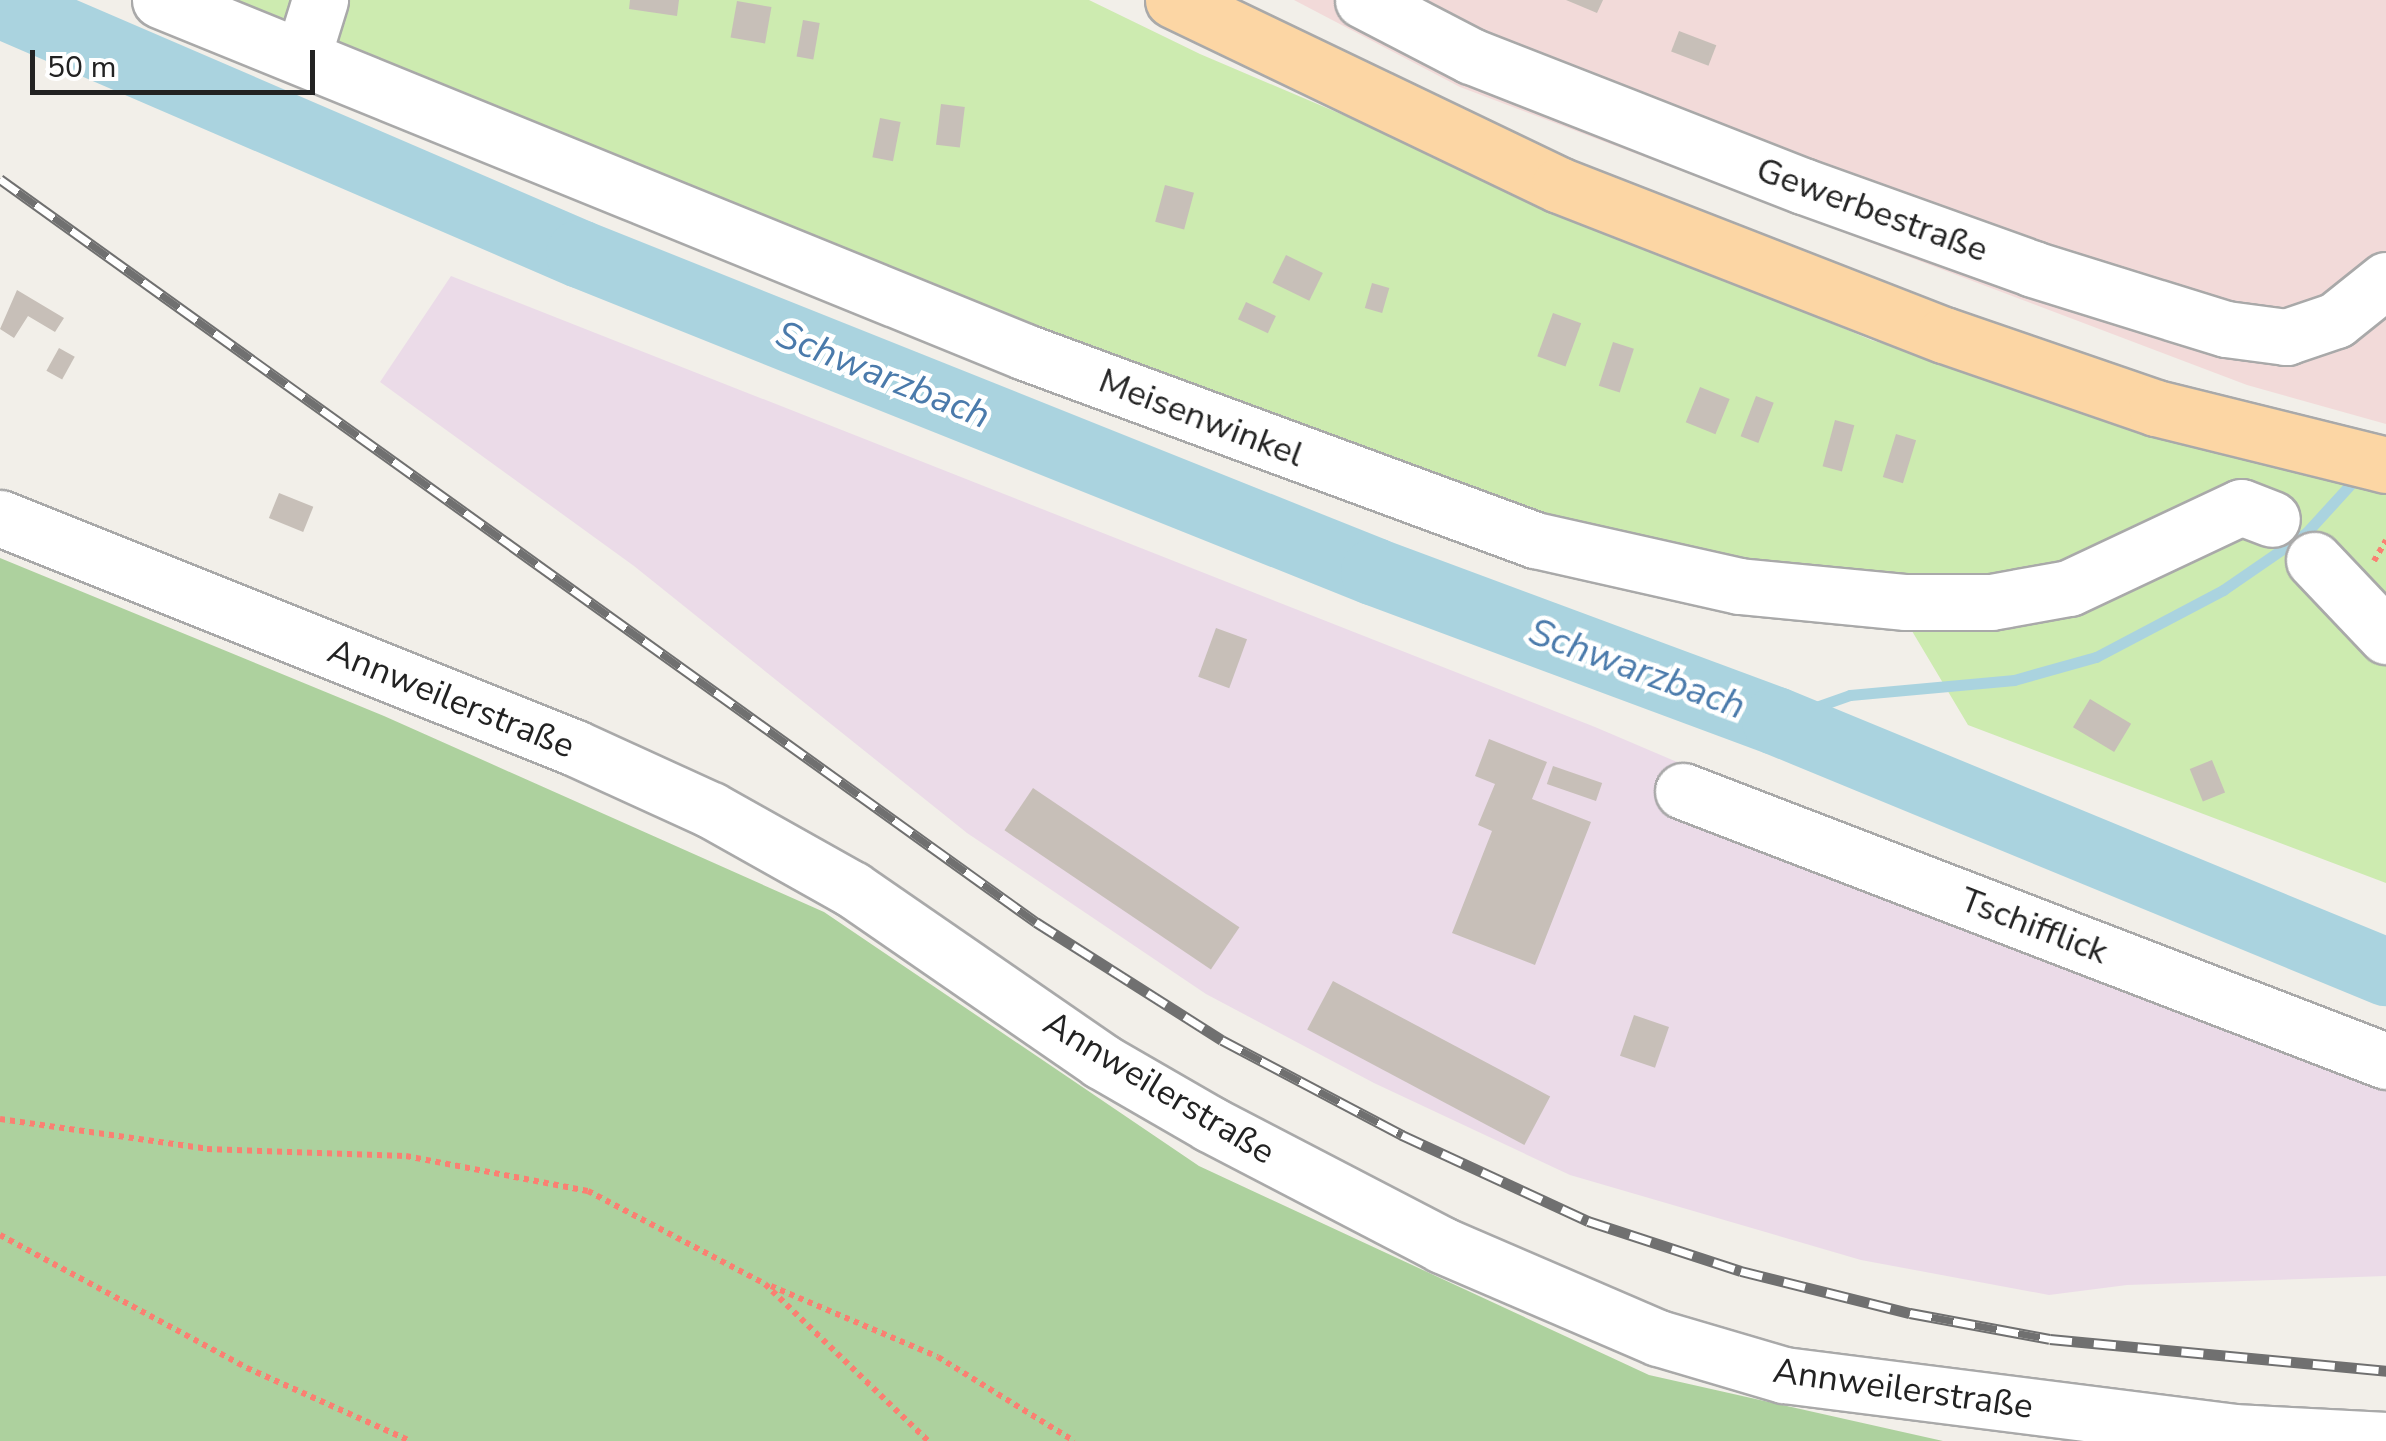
<!DOCTYPE html>
<meta charset="utf-8">
<style>
body{margin:0}
#map{position:relative;width:2386px;height:1441px;overflow:hidden;background:#f2efe9;font-family:"Nunito Sans",sans-serif}
div>[style]{position:absolute}
.commercial>*{inset:0;background:#f2dad9}
.industrial>*{inset:0;background:#ebdbe8}
.grass>*{inset:0;background:#cdebb0}
.forest>*{inset:0;background:#add19e}
.stream>*{height:11px;margin:-5.5px;padding:0 5.5px;transform-origin:5.5px;border-radius:5.5px;background:#aad3df}
.river>*{height:68px;margin:-34px;padding:0 34px;transform-origin:34px;border-radius:34px;background:#aad3df}
.building>*{inset:0;background:#c7bfb8;transform-origin:0 0}
.path>*{height:6px;margin-top:-3px;transform-origin:0;background:repeating-linear-gradient(90deg,#fa8072 0 5px,transparent 0 10px)}
.roads{filter:drop-shadow(2px 0 #a9a9a9) drop-shadow(-2px 0 #a9a9a9) drop-shadow(0 2px #a9a9a9) drop-shadow(0 -2px #a9a9a9)}
.minor>*{height:55px;margin:-27.5px;padding:0 27.5px;transform-origin:27.5px;border-radius:27.5px;background:#fff}
.major>*{height:55px;margin:-27.5px;padding:0 27.5px;transform-origin:27.5px;border-radius:27.5px;background:#fcd6a4}
.rail>*{height:11px;margin-top:-5.5px;transform-origin:0;background:repeating-linear-gradient(90deg,#fff 0 22px,#707070 0 44px);box-sizing:border-box;border-block:2px solid #707070}
span{translate:-50% -50%;white-space:nowrap;text-align:center;line-height:1.15;-webkit-text-stroke:9px #fff;paint-order:stroke}
.street-label{font-size:35px;color:#222}
.water-label{font-size:38px;color:#4a7aab;font-style:italic}
.scale{position:absolute;left:30px;top:50px;width:285px;height:45px;box-sizing:border-box;border:5px solid #222;border-top:0;padding-left:12px;font-size:30px;line-height:35px;white-space:nowrap;color:#222;-webkit-text-stroke:8px #fff;paint-order:stroke}
</style>
<div id="map">
<div class="commercial">
<i style="clip-path:polygon(1294px 0,2386px 0,2386px 424px,2247px 385px,1460px 87px)"></i>
</div>
<div class="industrial">
<i style="clip-path:polygon(451px 276px,1595px 727px,1738px 788px,2077px 966px,2386px 1089px,2386px 1276px,2127px 1285px,2049px 1295px,1861px 1260px,1570px 1175px,1374px 1083px,1206px 994px,967px 833px,634px 566px,380px 382px)"></i>
</div>
<div class="grass">
<i style="clip-path:polygon(190px 0,1089px 0,1200px 54px,1871px 340px,2386px 489px,2386px 883px,1968px 725px,1909px 626px,1534px 555px)"></i>
</div>
<div class="forest">
<i style="clip-path:polygon(0 558px,384px 716px,824px 912px,1199px 1166px,1649px 1375px,1943px 1441px,0 1441px)"></i>
</div>
<div class="stream">
<i style="left:1776px;top:721px;width:78px;rotate:-19.4deg"></i>
<i style="left:1850px;top:695px;width:165px;rotate:-5.2deg"></i>
<i style="left:2014px;top:680px;width:85px;rotate:-15.7deg"></i>
<i style="left:2096px;top:657px;width:144px;rotate:-27.8deg"></i>
<i style="left:2223px;top:590px;width:101px;rotate:-34.5deg"></i>
<i style="left:2306px;top:533px;width:77px;rotate:-47.6deg"></i>
</div>
<div class="river">
<i style="left:0;top:4px;width:632px;rotate:23.32deg"></i>
<i style="left:580px;top:254px;width:856px;rotate:21.8deg"></i>
<i style="left:1375px;top:572px;width:428px;rotate:20.4deg"></i>
<i style="left:1776px;top:721px;width:660px;rotate:22.37deg"></i>
</div>
<div class="building">
<i style="clip-path:polygon(630px 0,679px 0,677px 16px,629px 9px)"></i>
<i style="clip-path:polygon(1566px 0,1603px 0,1597px 13px)"></i>
<i style="left:737px;top:1px;width:35px;height:37px;rotate:10deg"></i>
<i style="left:803px;top:20px;width:17px;height:37px;rotate:10deg"></i>
<i style="left:1679px;top:31px;width:40px;height:22px;rotate:21deg"></i>
<i style="left:941px;top:104px;width:24px;height:41px;rotate:7deg"></i>
<i style="left:880px;top:118px;width:21px;height:40px;rotate:11deg"></i>
<i style="left:1165px;top:185px;width:30px;height:38px;rotate:15deg"></i>
<i style="left:1286px;top:255px;width:41px;height:31px;rotate:26deg"></i>
<i style="left:1372px;top:283px;width:18px;height:26px;rotate:16deg"></i>
<i style="clip-path:polygon(17px 290px,64px 318px,55px 332px,28px 316px,14px 338px,0 329px)"></i>
<i style="left:1246px;top:302px;width:33px;height:19px;rotate:25deg"></i>
<i style="left:1553px;top:313px;width:30px;height:46px;rotate:20deg"></i>
<i style="left:1613px;top:342px;width:22px;height:46px;rotate:18deg"></i>
<i style="left:59px;top:348px;width:18px;height:26px;rotate:29deg"></i>
<i style="left:1700px;top:387px;width:32px;height:38px;rotate:22deg"></i>
<i style="left:1756px;top:396px;width:19px;height:43px;rotate:21deg"></i>
<i style="left:1835px;top:420px;width:20px;height:48px;rotate:15deg"></i>
<i style="left:1896px;top:434px;width:21px;height:45px;rotate:17deg"></i>
<i style="left:279px;top:493px;width:37px;height:27px;rotate:22deg"></i>
<i style="left:1216px;top:628px;width:33px;height:52px;rotate:20deg"></i>
<i style="left:2090px;top:699px;width:48px;height:33px;rotate:31deg"></i>
<i style="clip-path:polygon(1489px 739px,1547px 762px,1532px 799px,1591px 822px,1535px 965px,1452px 933px,1492px 831px,1478px 825px,1495px 784px,1475px 776px)"></i>
<i style="left:2212px;top:760px;width:35px;height:24px;rotate:68deg"></i>
<i style="left:1553px;top:766px;width:52px;height:19px;rotate:19deg"></i>
<i style="left:1033px;top:788px;width:249px;height:51px;rotate:34deg"></i>
<i style="left:1333px;top:981px;width:246px;height:55px;rotate:28deg"></i>
<i style="left:1634px;top:1015px;width:37px;height:43px;rotate:19deg"></i>
</div>
<div class="path">
<i style="left:2374px;top:561px;width:24px;rotate:-60deg"></i>
<i style="left:0;top:1119px;width:209px;rotate:8.2deg"></i>
<i style="left:207px;top:1149px;width:199px;rotate:2deg"></i>
<i style="left:406px;top:1156px;width:185px;rotate:10.9deg"></i>
<i style="left:588px;top:1191px;width:200px;rotate:27.7deg"></i>
<i style="left:765px;top:1284px;width:226px;rotate:43.9deg"></i>
<i style="left:0;top:1235px;width:281px;rotate:28.3deg"></i>
<i style="left:247px;top:1368px;width:179px;rotate:24.1deg"></i>
<i style="left:771px;top:1286px;width:181px;rotate:23deg"></i>
<i style="left:938px;top:1357px;width:160px;rotate:31.7deg"></i>
</div>
<div class="roads">
<div class="minor">
<i style="left:160px;top:0;width:934px;rotate:22.14deg"></i>
<i style="left:1025px;top:352px;width:544px;rotate:20.24deg"></i>
<i style="left:1535px;top:540px;width:209px;rotate:12.7deg"></i>
<i style="left:1739px;top:586px;width:168px;rotate:5.5deg"></i>
<i style="left:1906px;top:602px;width:85px"></i>
<i style="left:1991px;top:602px;width:79px;rotate:-10.2deg"></i>
<i style="left:2069px;top:588px;width:190px;rotate:-25.2deg"></i>
<i style="left:2241px;top:507px;width:33px;rotate:21deg"></i>
<i style="left:1363px;top:0;width:122px;rotate:27.4deg"></i>
<i style="left:1471px;top:56px;width:357px;rotate:21.4deg"></i>
<i style="left:1803px;top:186px;width:245px;rotate:19.8deg"></i>
<i style="left:2033px;top:269px;width:202px;rotate:17.3deg"></i>
<i style="left:2226px;top:329px;width:61px;rotate:7.6deg"></i>
<i style="left:2286px;top:337px;width:53px;rotate:-18.8deg"></i>
<i style="left:2336px;top:320px;width:64px;rotate:-38.7deg"></i>
<i style="left:303px;top:55px;width:58px;rotate:-72.8deg"></i>
<i style="left:0;top:518px;width:619px;rotate:21.8deg"></i>
<i style="left:575px;top:748px;width:149px;rotate:24.5deg"></i>
<i style="left:711px;top:810px;width:162px;rotate:29.3deg"></i>
<i style="left:852px;top:889px;width:303px;rotate:34.6deg"></i>
<i style="left:1101px;top:1061px;width:126px;rotate:30deg"></i>
<i style="left:1210px;top:1124px;width:262px;rotate:27.5deg"></i>
<i style="left:1442px;top:1245px;width:235px;rotate:23.3deg"></i>
<i style="left:1658px;top:1338px;width:131px;rotate:16.4deg"></i>
<i style="left:1784px;top:1375px;width:453px;rotate:7.2deg"></i>
<i style="left:2233px;top:1432px;width:153px;rotate:3deg"></i>
<i style="left:2314px;top:560px;width:105px;rotate:46.5deg"></i>
<i style="left:1683px;top:791px;width:753px;rotate:21.01deg"></i>
</div>
<div class="major">
<i style="left:1173px;top:0;width:428px;rotate:25.6deg"></i>
<i style="left:1559px;top:185px;width:413px;rotate:21.3deg"></i>
<i style="left:1944px;top:335px;width:224px;rotate:19deg"></i>
<i style="left:2156px;top:408px;width:237px;rotate:13.9deg"></i>
</div>
</div>
<div class="rail">
<i style="left:0;top:179px;width:1275px;rotate:35.65deg"></i>
<i style="left:1036px;top:922px;width:220px;rotate:32.4deg"></i>
<i style="left:1222px;top:1040px;width:204px;rotate:27.8deg"></i>
<i style="left:1402px;top:1135px;width:205px;rotate:24.8deg"></i>
<i style="left:1588px;top:1221px;width:161px;rotate:18.1deg"></i>
<i style="left:1741px;top:1271px;width:174px;rotate:14deg"></i>
<i style="left:1910px;top:1313px;width:142px;rotate:10.5deg"></i>
<i style="left:2050px;top:1339px;width:338px;rotate:5.4deg"></i>
</div>
<div class="street-label">
<span style="left:1872px;top:210px;rotate:20deg">Gewerbestraße</span>
<span style="left:1201px;top:418px;rotate:21deg">Meisenwinkel</span>
<span style="left:451px;top:699px;rotate:22deg">Annweilerstraße</span>
<span style="left:2034px;top:926px;rotate:21deg">Tschifflick</span>
<span style="left:1159px;top:1088px;rotate:31deg">Annweilerstraße</span>
<span style="left:1903px;top:1389px;rotate:8deg">Annweilerstraße</span>
</div>
<div class="water-label">
<span style="left:883px;top:375px;rotate:22deg">Schwarzbach</span>
<span style="left:1637px;top:669px;rotate:20deg">Schwarzbach</span>
</div>
<div class="scale">50 m</div>
</div>
